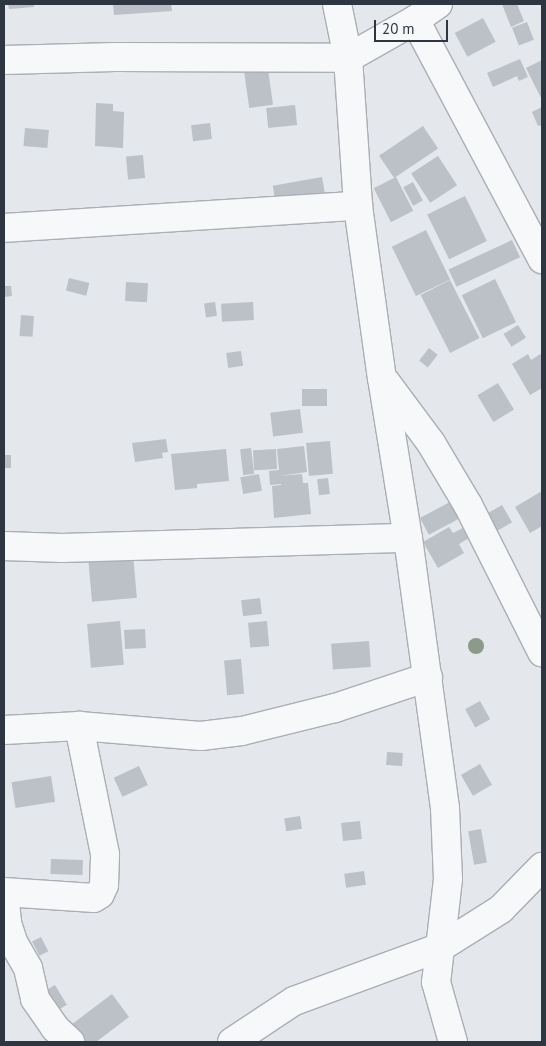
<!DOCTYPE html>
<style>
body{margin:0}
#map{position:relative;width:546px;height:1046px;overflow:hidden;background:#e4e7eb;font-family:"PT Sans",sans-serif}
div>[style]{position:absolute}
.building>*{inset:0;background:#bcc1c7;transform-origin:0 0}
.roads{filter:drop-shadow(1px 0 #aaaeb5) drop-shadow(-1px 0 #aaaeb5) drop-shadow(0 1px #aaaeb5) drop-shadow(0 -1px #aaaeb5)}
.street>*{height:28px;margin:-14px;padding:0 14px;transform-origin:14px;border-radius:14px;background:#f7f8f9}
.trees>*{width:16px;height:16px;margin:-8px;border-radius:50%;background:#8c9a8b}
span{translate:-50% -50%;white-space:nowrap;text-align:center;line-height:1.15;-webkit-text-stroke:4px #f4f6f8;paint-order:stroke}
.frame{position:absolute;inset:0;border:5px solid #2e3641;pointer-events:none}
.scale{position:absolute;left:374px;top:20px;width:74px;height:22px;box-sizing:border-box;border:2px solid #2e3641;border-top:0;padding-left:6px;font-size:15px;line-height:18px;white-space:nowrap;color:#2e3641;-webkit-text-stroke:4px #f4f6f8;paint-order:stroke}
</style>
<div id="map">
<div class="building">
<i style="clip-path:polygon(8px 4px,34px 4px,34px 7px,9px 9px)"></i>
<i style="clip-path:polygon(113px 4px,171px 4px,172px 11px,114px 15px)"></i>
<i style="clip-path:polygon(502px 4px,517px 4px,524px 21px,511px 27px)"></i>
<i style="left:483px;top:18px;width:27px;height:32px;rotate:62deg"></i>
<i style="left:527px;top:22px;width:19px;height:16px;rotate:69deg"></i>
<i style="clip-path:polygon(520px 59px,528px 77px,519px 81px,517px 76px,493px 87px,487px 73px)"></i>
<i style="clip-path:polygon(542px 60px,542px 100px,526px 68px)"></i>
<i style="left:268px;top:69px;width:36px;height:24px;rotate:82deg"></i>
<i style="clip-path:polygon(96px 103px,113px 104px,113px 111px,124px 112px,123px 148px,95px 146px)"></i>
<i style="left:295px;top:105px;width:20px;height:29px;rotate:84deg"></i>
<i style="clip-path:polygon(542px 107px,542px 125px,538px 126px,532px 112px)"></i>
<i style="left:210px;top:123px;width:16px;height:19px;rotate:83deg"></i>
<i style="left:423px;top:126px;width:27px;height:53px;rotate:56deg"></i>
<i style="left:25px;top:128px;width:24px;height:18px;rotate:5deg"></i>
<i style="left:143px;top:155px;width:23px;height:17px;rotate:85deg"></i>
<i style="left:438px;top:156px;width:35px;height:32px;rotate:57deg"></i>
<i style="left:322px;top:177px;width:17px;height:50px;rotate:80deg"></i>
<i style="left:396px;top:177px;width:38px;height:25px;rotate:63deg"></i>
<i style="left:413px;top:182px;width:21px;height:11px;rotate:62deg"></i>
<i style="left:465px;top:196px;width:50px;height:42px;rotate:64deg"></i>
<i style="left:426px;top:230px;width:55px;height:38px;rotate:64deg"></i>
<i style="left:512px;top:240px;width:19px;height:70px;rotate:65deg"></i>
<i style="left:69px;top:278px;width:21px;height:13px;rotate:14deg"></i>
<i style="left:495px;top:279px;width:48px;height:37px;rotate:64deg"></i>
<i style="left:450px;top:280px;width:65px;height:33px;rotate:63deg"></i>
<i style="left:126px;top:282px;width:22px;height:19px;rotate:3deg"></i>
<i style="clip-path:polygon(4px 286px,11px 286px,12px 296px,4px 297px)"></i>
<i style="left:215px;top:302px;width:14px;height:11px;rotate:82deg"></i>
<i style="left:253px;top:302px;width:18px;height:32px;rotate:87deg"></i>
<i style="left:21px;top:315px;width:13px;height:21px;rotate:4deg"></i>
<i style="left:518px;top:325px;width:15px;height:17px;rotate:58deg"></i>
<i style="left:429px;top:348px;width:11px;height:16px;rotate:38deg"></i>
<i style="left:241px;top:351px;width:15px;height:15px;rotate:82deg"></i>
<i style="clip-path:polygon(542px 353px,542px 388px,530px 395px,512px 364px,528px 354px,531px 360px)"></i>
<i style="left:498px;top:383px;width:31px;height:24px;rotate:59deg"></i>
<i style="left:302px;top:389px;width:25px;height:17px"></i>
<i style="left:300px;top:409px;width:24px;height:30px;rotate:83deg"></i>
<i style="clip-path:polygon(166px 439px,168px 452px,162px 453px,163px 458px,135px 462px,132px 443px)"></i>
<i style="left:330px;top:441px;width:33px;height:24px;rotate:85deg"></i>
<i style="clip-path:polygon(304px 446px,307px 472px,279px 476px,302px 474px,303px 483px,308px 483px,311px 514px,274px 518px,272px 486px,281px 485px,281px 484px,270px 485px,269px 471px,279px 470px,277px 449px)"></i>
<i style="left:251px;top:448px;width:26px;height:11px;rotate:83deg"></i>
<i style="clip-path:polygon(226px 449px,229px 481px,197px 484px,197px 488px,175px 490px,171px 454px)"></i>
<i style="left:276px;top:449px;width:20px;height:23px;rotate:87deg"></i>
<i style="left:11px;top:455px;width:13px;height:7px;rotate:90deg"></i>
<i style="left:259px;top:474px;width:17px;height:19px;rotate:80deg"></i>
<i style="left:328px;top:478px;width:16px;height:11px;rotate:83deg"></i>
<i style="clip-path:polygon(542px 491px,542px 526px,530px 533px,515px 507px)"></i>
<i style="left:450px;top:502px;width:19px;height:34px;rotate:62deg"></i>
<i style="left:502px;top:505px;width:20px;height:22px;rotate:60deg"></i>
<i style="clip-path:polygon(449px 527px,453px 533px,463px 528px,469px 538px,459px 544px,464px 553px,438px 568px,423px 542px)"></i>
<i style="left:133px;top:554px;width:44px;height:45px;rotate:85deg"></i>
<i style="left:260px;top:598px;width:16px;height:19px;rotate:83deg"></i>
<i style="left:120px;top:621px;width:44px;height:33px;rotate:85deg"></i>
<i style="left:267px;top:621px;width:25px;height:19px;rotate:85deg"></i>
<i style="left:145px;top:629px;width:19px;height:21px;rotate:87deg"></i>
<i style="left:369px;top:641px;width:26px;height:38px;rotate:86deg"></i>
<i style="left:241px;top:659px;width:35px;height:17px;rotate:85deg"></i>
<i style="left:480px;top:701px;width:21px;height:17px;rotate:61deg"></i>
<i style="left:387px;top:752px;width:16px;height:13px;rotate:4deg"></i>
<i style="left:480px;top:764px;width:24px;height:22px;rotate:60deg"></i>
<i style="left:139px;top:766px;width:21px;height:28px;rotate:65deg"></i>
<i style="left:51px;top:776px;width:26px;height:40px;rotate:81deg"></i>
<i style="left:300px;top:816px;width:13px;height:16px;rotate:81deg"></i>
<i style="left:360px;top:821px;width:18px;height:19px;rotate:84deg"></i>
<i style="left:481px;top:829px;width:34px;height:13px;rotate:80deg"></i>
<i style="left:51px;top:859px;width:32px;height:15px;rotate:2deg"></i>
<i style="left:364px;top:871px;width:14px;height:20px;rotate:82deg"></i>
<i style="left:41px;top:937px;width:16px;height:10px;rotate:63deg"></i>
<i style="left:55px;top:985px;width:23px;height:17px;rotate:59deg"></i>
<i style="clip-path:polygon(112px 994px,129px 1017px,96px 1042px,77px 1042px,67px 1028px)"></i>
</div>
<div class="roads">
<div class="street">
<i style="left:438px;top:4px;width:28px;rotate:145deg"></i>
<i style="left:415px;top:20px;width:77px;rotate:150.4deg"></i>
<i style="left:348px;top:58px;width:148px;rotate:86.1deg"></i>
<i style="left:358px;top:206px;width:174px;rotate:82.1deg"></i>
<i style="left:382px;top:378px;width:162px;rotate:80.8deg"></i>
<i style="left:408px;top:538px;width:273px;rotate:82.2deg"></i>
<i style="left:445px;top:808px;width:71px;rotate:87.6deg"></i>
<i style="left:448px;top:879px;width:104px;rotate:96.6deg"></i>
<i style="left:436px;top:982px;width:62px;rotate:74.2deg"></i>
<i style="left:415px;top:20px;width:271px;rotate:62deg"></i>
<i style="left:4px;top:60px;width:111px;rotate:-1.5deg"></i>
<i style="left:115px;top:57px;width:233px;rotate:0.2deg"></i>
<i style="left:348px;top:58px;width:55px;rotate:-101.5deg"></i>
<i style="left:4px;top:228px;width:355px;rotate:-3.6deg"></i>
<i style="left:385px;top:381px;width:77px;rotate:53.4deg"></i>
<i style="left:431px;top:443px;width:72px;rotate:59.2deg"></i>
<i style="left:468px;top:505px;width:165px;rotate:63.3deg"></i>
<i style="left:4px;top:546px;width:58px;rotate:2deg"></i>
<i style="left:62px;top:548px;width:346px;rotate:-1.7deg"></i>
<i style="left:4px;top:730px;width:75px;rotate:-3.1deg"></i>
<i style="left:79px;top:726px;width:122px;rotate:4.7deg"></i>
<i style="left:201px;top:736px;width:41px;rotate:-7deg"></i>
<i style="left:242px;top:731px;width:96px;rotate:-13.9deg"></i>
<i style="left:335px;top:708px;width:98px;rotate:-18.4deg"></i>
<i style="left:4px;top:892px;width:90px;rotate:3.8deg"></i>
<i style="left:94px;top:898px;width:7px;rotate:-34deg"></i>
<i style="left:100px;top:894px;width:10px;rotate:-66deg"></i>
<i style="left:104px;top:885px;width:31px;rotate:-88deg"></i>
<i style="left:105px;top:854px;width:131px;rotate:-101.5deg"></i>
<i style="left:4px;top:893px;width:30px;rotate:84deg"></i>
<i style="left:7px;top:923px;width:20px;rotate:72deg"></i>
<i style="left:13px;top:942px;width:30px;rotate:60deg"></i>
<i style="left:28px;top:968px;width:32px;rotate:77deg"></i>
<i style="left:35px;top:999px;width:35px;rotate:55deg"></i>
<i style="left:55px;top:1028px;width:21px;rotate:43deg"></i>
<i style="left:232px;top:1042px;width:74px;rotate:-33.5deg"></i>
<i style="left:294px;top:1001px;width:157px;rotate:-20.2deg"></i>
<i style="left:441px;top:947px;width:71px;rotate:-32.3deg"></i>
<i style="left:501px;top:909px;width:59px;rotate:-45.7deg"></i>
</div>
</div>
<div class="trees">
<i style="left:476px;top:646px"></i>
</div>
<div class="frame"></div>
<div class="scale">20 m</div>
</div>
